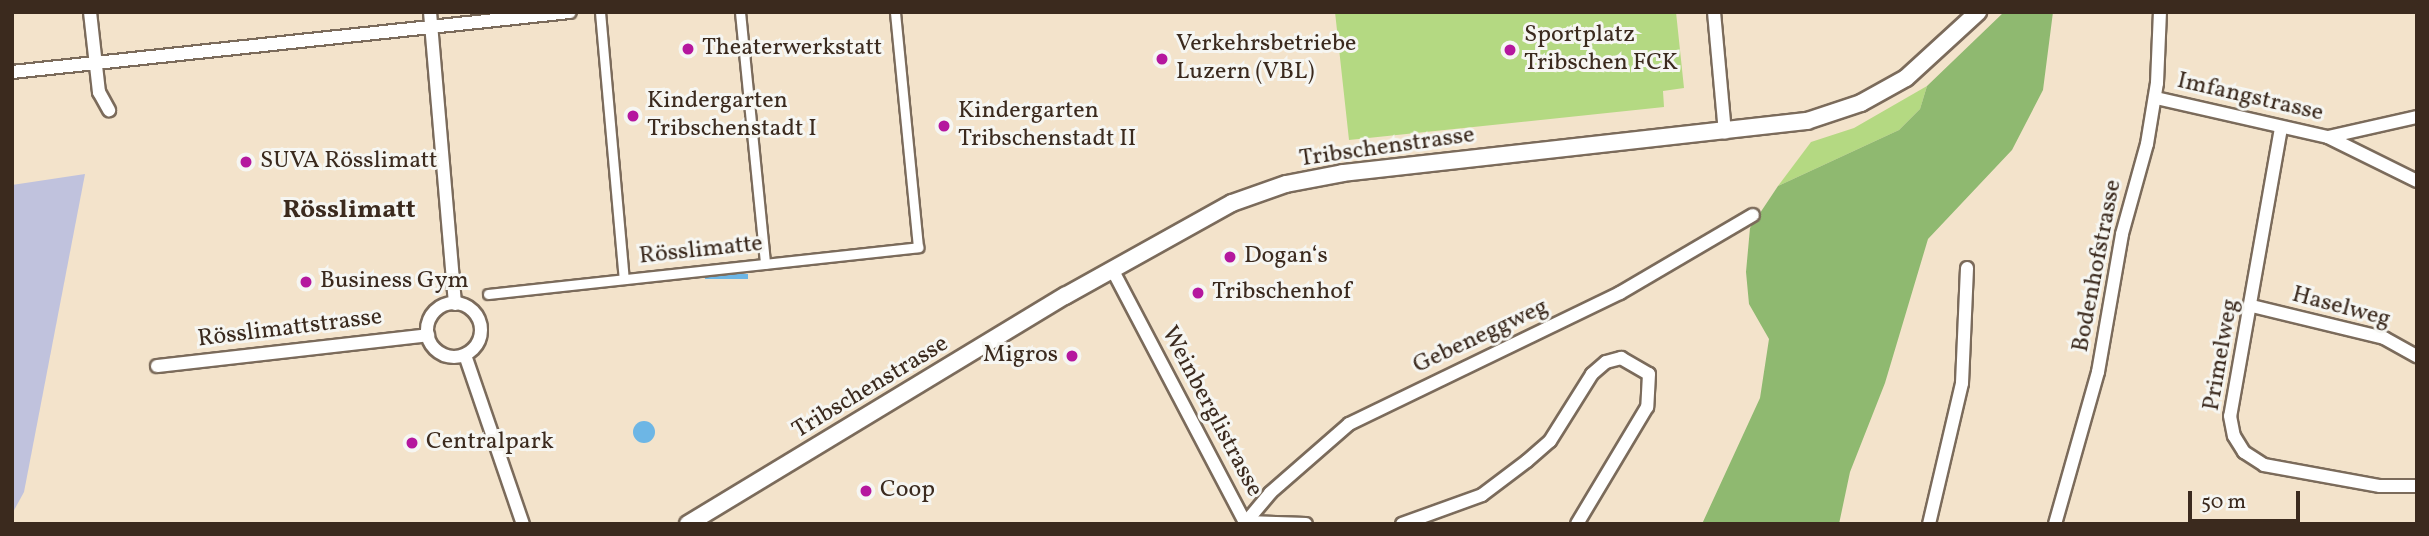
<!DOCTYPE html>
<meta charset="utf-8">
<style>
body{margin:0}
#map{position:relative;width:2429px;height:536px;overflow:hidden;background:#f3e3cb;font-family:Vollkorn,serif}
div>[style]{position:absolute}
.industrial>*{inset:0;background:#c0c2dd}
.green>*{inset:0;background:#b4d982}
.forest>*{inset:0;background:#8fb970}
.water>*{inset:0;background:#6db6e5;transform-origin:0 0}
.round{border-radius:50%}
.roads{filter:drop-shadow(2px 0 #7b6b5b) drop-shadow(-2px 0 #7b6b5b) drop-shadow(0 2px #7b6b5b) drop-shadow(0 -2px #7b6b5b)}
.pedestrian>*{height:9px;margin:-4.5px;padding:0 4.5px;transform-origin:4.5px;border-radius:4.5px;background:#fff}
.minor>*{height:12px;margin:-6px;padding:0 6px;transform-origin:6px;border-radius:6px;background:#fff}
.minor>.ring{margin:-6px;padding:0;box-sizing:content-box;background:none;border:12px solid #fff;border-radius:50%}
.tertiary>*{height:16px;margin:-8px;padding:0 8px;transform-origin:8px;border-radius:8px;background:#fff}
.dots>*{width:19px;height:19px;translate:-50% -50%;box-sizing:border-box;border:4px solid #f6f6f2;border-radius:50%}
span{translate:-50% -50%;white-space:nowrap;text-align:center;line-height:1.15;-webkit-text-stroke:6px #f6f6f2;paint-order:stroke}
.poi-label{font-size:24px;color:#3b2a1e}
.left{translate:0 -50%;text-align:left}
.right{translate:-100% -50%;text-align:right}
.street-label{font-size:24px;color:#3b2a1e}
.neighbourhood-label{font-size:26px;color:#3b2a1e;font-weight:700}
.frame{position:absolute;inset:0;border:14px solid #3b2a1e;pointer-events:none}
.scale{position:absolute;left:2188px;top:491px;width:112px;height:32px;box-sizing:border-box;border:4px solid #3b2a1e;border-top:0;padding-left:9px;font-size:21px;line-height:24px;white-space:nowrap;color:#3b2a1e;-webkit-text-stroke:5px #f6f6f2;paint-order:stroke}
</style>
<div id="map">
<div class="industrial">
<i style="clip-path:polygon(85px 174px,24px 492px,12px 514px,12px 185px)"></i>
</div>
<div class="green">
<i style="clip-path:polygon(1335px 12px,1676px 12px,1684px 88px,1663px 91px,1664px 107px,1349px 140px)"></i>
<i style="clip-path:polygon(1927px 86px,1920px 109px,1899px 130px,1778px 186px,1811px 142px,1854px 128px)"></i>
</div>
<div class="forest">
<i style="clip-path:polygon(2004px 12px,2053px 12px,2043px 90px,2012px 150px,1928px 239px,1885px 383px,1850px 472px,1839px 524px,1702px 524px,1760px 398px,1769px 339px,1749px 304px,1746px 272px,1750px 228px,1778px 186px,1899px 130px,1920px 109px,1927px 86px)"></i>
</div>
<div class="water">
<i style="left:748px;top:274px;width:5px;height:43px;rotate:90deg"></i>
<i class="round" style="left:633px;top:421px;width:22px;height:22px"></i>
</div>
<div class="roads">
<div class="pedestrian">
<i style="left:600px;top:12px;width:268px;rotate:84.9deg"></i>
<i style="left:740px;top:12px;width:253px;rotate:84.3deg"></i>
<i style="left:488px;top:294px;width:433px;rotate:-6.2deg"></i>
<i style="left:918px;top:247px;width:236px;rotate:-95.6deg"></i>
</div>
<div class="minor">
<i style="left:90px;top:12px;width:81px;rotate:83.6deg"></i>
<i style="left:99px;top:92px;width:21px;rotate:61deg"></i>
<i style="left:430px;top:12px;width:293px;rotate:85.1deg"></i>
<i style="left:1714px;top:12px;width:121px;rotate:84.8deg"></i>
<i style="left:12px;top:72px;width:561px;rotate:-6.14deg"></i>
<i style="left:2156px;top:98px;width:176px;rotate:12.8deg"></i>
<i style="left:2328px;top:137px;width:91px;rotate:-12.7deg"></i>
<i style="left:2281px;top:128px;width:292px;rotate:100deg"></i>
<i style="left:2230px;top:416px;width:20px;rotate:79deg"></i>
<i style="left:2234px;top:436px;width:19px;rotate:58deg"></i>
<i style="left:2244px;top:452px;width:24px;rotate:33deg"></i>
<i style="left:2264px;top:465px;width:118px;rotate:10.3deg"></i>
<i style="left:2380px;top:486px;width:37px"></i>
<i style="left:2328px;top:137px;width:99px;rotate:26.3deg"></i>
<i style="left:1112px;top:269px;width:288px;rotate:62.3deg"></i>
<i class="ring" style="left:427px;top:303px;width:42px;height:42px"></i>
<i style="left:2252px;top:306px;width:136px;rotate:13.6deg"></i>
<i style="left:2384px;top:338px;width:38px;rotate:29deg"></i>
<i style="left:465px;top:355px;width:179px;rotate:71.1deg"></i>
<i style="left:157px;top:366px;width:273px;rotate:-6.5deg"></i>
<i style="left:1246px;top:522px;width:38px;rotate:-50deg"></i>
<i style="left:1270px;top:493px;width:105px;rotate:-41.1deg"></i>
<i style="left:1349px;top:424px;width:301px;rotate:-25.8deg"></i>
<i style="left:1620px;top:293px;width:154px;rotate:-30.4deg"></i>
<i style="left:1246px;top:522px;width:60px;rotate:1.9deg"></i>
<i style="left:1402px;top:524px;width:85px;rotate:-19.9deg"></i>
<i style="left:1482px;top:495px;width:56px;rotate:-37.1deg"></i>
<i style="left:1527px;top:461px;width:30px;rotate:-41deg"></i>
<i style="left:1550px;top:441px;width:79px;rotate:-57.9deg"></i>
<i style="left:1592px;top:374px;width:18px;rotate:-41deg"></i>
<i style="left:1606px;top:362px;width:16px;rotate:-15deg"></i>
<i style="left:1621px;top:358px;width:32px;rotate:30deg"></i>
<i style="left:1649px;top:374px;width:33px;rotate:93deg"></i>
<i style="left:1647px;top:407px;width:136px;rotate:120.9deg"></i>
<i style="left:1929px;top:524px;width:145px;rotate:-76.8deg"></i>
<i style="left:1962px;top:383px;width:115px;rotate:-87.5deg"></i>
<i style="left:2055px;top:524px;width:158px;rotate:-74.2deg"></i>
<i style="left:2098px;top:372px;width:140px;rotate:-80.1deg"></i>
<i style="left:2122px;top:234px;width:93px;rotate:-74.5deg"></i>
<i style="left:2147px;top:144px;width:62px;rotate:-80.7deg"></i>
<i style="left:2157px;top:83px;width:71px;rotate:-87.6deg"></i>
</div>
<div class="tertiary">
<i style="left:688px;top:524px;width:441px;rotate:-31.2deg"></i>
<i style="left:1065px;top:296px;width:191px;rotate:-29.1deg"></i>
<i style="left:1232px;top:203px;width:57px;rotate:-19.4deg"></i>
<i style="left:1286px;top:184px;width:58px;rotate:-10.9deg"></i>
<i style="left:1343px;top:173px;width:467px;rotate:-6.4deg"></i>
<i style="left:1807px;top:121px;width:57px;rotate:-18.4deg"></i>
<i style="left:1861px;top:103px;width:51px;rotate:-29.1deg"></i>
<i style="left:1906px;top:78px;width:98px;rotate:-42.5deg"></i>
</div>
</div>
<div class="dots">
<i style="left:688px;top:49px;background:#b5179e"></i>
<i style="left:1510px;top:50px;background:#b5179e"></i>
<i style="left:1162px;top:59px;background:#b5179e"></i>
<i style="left:633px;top:116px;background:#b5179e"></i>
<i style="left:944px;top:126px;background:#b5179e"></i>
<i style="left:246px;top:162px;background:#b5179e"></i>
<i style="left:1230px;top:257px;background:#b5179e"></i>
<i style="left:306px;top:282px;background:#b5179e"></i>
<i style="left:1198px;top:293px;background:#b5179e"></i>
<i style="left:1072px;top:356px;background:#b5179e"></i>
<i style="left:412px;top:443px;background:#b5179e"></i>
<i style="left:866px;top:491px;background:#b5179e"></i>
</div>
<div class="poi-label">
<span class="left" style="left:1524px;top:50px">Sportplatz<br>Tribschen FCK</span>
<span class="left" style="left:1176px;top:59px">Verkehrsbetriebe<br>Luzern (VBL)</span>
<span class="left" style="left:702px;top:49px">Theaterwerkstatt</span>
<span class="left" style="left:647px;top:116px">Kindergarten<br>Tribschenstadt I</span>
<span class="left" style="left:958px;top:126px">Kindergarten<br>Tribschenstadt II</span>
<span class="left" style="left:260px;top:162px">SUVA Rösslimatt</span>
<span class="left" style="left:1244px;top:257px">Dogan‘s</span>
<span class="left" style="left:320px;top:282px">Business Gym</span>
<span class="left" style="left:1212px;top:293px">Tribschenhof</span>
<span class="right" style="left:1058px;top:356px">Migros</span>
<span class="left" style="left:426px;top:443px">Centralpark</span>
<span class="left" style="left:880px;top:491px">Coop</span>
</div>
<div class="street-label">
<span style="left:2250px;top:98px;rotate:13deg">Imfangstrasse</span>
<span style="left:1387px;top:148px;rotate:-8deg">Tribschenstrasse</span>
<span style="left:701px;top:251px;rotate:-6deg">Rösslimatte</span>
<span style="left:2098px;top:266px;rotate:-79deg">Bodenhofstrasse</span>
<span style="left:2341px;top:308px;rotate:15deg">Haselweg</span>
<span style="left:290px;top:329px;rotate:-7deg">Rösslimattstrasse</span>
<span style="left:1481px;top:337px;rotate:-25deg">Gebeneggweg</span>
<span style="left:2222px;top:355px;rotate:-80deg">Primelweg</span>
<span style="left:871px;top:388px;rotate:-31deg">Tribschenstrasse</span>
<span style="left:1211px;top:412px;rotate:62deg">Weinberglistrasse</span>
</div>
<div class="neighbourhood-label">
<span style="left:349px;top:211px">Rösslimatt</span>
</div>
<div class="frame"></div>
<div class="scale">50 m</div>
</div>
